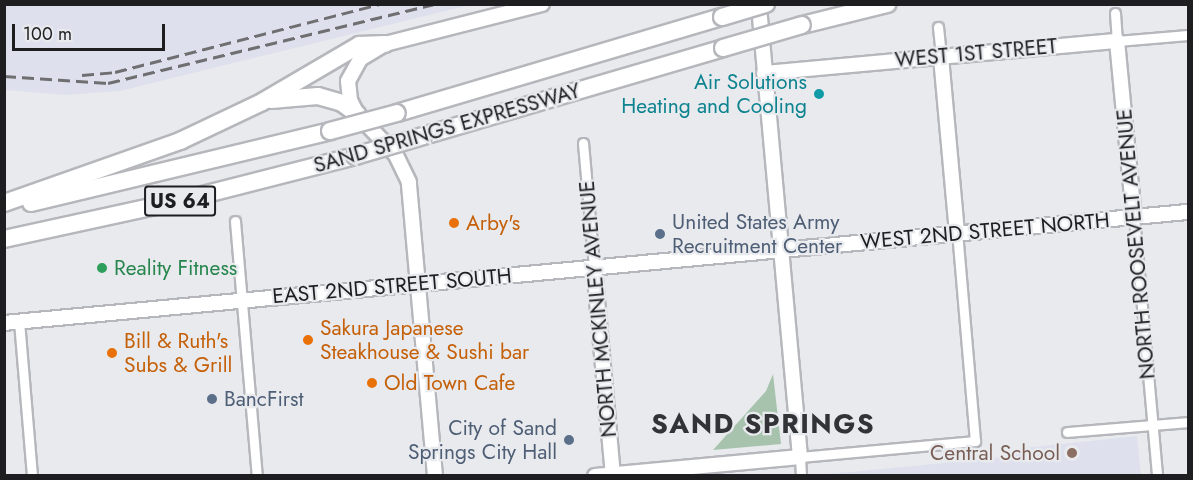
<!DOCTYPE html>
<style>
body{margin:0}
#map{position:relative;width:1193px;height:480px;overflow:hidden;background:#e8eaee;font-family:Jost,sans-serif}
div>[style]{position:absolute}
.built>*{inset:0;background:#dee1ed}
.green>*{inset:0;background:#a8c3ad}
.roads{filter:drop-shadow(2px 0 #b6b7bc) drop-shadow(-2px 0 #b6b7bc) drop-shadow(0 2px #b6b7bc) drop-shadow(0 -2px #b6b7bc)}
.street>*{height:9px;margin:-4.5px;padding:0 4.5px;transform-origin:4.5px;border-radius:4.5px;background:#fff}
.secondary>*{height:14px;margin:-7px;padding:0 7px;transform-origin:7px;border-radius:7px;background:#fff}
.highway>*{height:16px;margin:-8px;padding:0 8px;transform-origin:8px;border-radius:8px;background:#fff}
.rail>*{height:3px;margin-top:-1.5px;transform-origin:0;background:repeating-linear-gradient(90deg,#6f6f72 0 12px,transparent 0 18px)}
.bridges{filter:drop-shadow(2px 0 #b6b7bc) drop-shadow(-2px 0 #b6b7bc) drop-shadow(0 2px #b6b7bc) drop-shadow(0 -2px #b6b7bc)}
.highway-bridge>*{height:16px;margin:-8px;padding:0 8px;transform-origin:8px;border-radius:8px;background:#fff}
.dots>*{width:16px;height:16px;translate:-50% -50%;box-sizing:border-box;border:3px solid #e8eaee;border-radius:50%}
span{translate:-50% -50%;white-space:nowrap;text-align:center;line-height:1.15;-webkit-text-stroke:4.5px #e8eaee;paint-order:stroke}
.shield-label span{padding:2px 4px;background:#e8eaee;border:2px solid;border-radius:4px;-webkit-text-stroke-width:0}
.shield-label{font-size:20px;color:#1e1e20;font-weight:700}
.street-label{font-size:21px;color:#1e1e20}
.culture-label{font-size:21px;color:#0d838f}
.right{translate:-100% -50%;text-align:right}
.service-label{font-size:21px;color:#4e5e75}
.left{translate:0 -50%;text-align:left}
.food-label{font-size:21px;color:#c56008}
.leisure-label{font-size:21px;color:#27864d}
.education-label{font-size:21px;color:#785e54}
.district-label{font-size:27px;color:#323336;font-weight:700;letter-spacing:1.5px}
.frame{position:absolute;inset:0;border:6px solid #1e1e20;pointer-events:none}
.scale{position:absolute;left:12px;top:24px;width:153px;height:27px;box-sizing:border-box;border:3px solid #1e1e20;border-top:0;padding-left:8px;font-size:18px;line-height:21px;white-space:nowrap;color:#1e1e20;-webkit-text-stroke:4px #e8eaee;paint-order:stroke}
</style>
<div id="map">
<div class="built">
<i style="clip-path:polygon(5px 4px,470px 4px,470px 5px,120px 91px,65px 95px,5px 90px)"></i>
<i style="clip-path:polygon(1137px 436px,1141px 475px,819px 475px,996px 458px,1013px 449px)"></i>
</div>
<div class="green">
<i style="clip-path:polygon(773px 374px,781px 444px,713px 450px,766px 391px)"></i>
</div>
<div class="roads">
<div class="street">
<i style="left:1115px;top:13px;width:28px;rotate:86deg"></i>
<i style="left:1117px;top:41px;width:71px;rotate:-4.8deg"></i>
<i style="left:938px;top:27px;width:30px;rotate:84deg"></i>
<i style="left:583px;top:143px;width:124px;rotate:84.9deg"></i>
<i style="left:1134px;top:217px;width:260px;rotate:84.9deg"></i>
<i style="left:235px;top:221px;width:256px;rotate:85.1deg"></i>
<i style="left:19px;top:321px;width:156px;rotate:85.2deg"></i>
<i style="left:1067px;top:432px;width:121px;rotate:-4.7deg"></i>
<i style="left:801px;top:476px;width:19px;rotate:-93deg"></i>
<i style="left:800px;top:457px;width:176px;rotate:-5.2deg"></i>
<i style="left:975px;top:441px;width:209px;rotate:-94.9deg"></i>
</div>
<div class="secondary">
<i style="left:941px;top:57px;width:177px;rotate:84.8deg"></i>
<i style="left:764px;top:73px;width:354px;rotate:-5.2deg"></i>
<i style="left:1117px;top:41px;width:177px;rotate:84.5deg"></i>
<i style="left:594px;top:267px;width:210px;rotate:84.8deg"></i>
<i style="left:4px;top:323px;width:1189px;rotate:-5.36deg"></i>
<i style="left:435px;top:476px;width:295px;rotate:-95.1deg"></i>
<i style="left:409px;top:182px;width:30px;rotate:-116deg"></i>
<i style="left:396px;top:155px;width:57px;rotate:-133.6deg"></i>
<i style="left:357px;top:114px;width:16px;rotate:-117deg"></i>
<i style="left:350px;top:100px;width:19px;rotate:-96deg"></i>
<i style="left:348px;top:81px;width:25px;rotate:-61deg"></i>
<i style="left:360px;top:59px;width:29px;rotate:-31deg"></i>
<i style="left:385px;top:44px;width:162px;rotate:-14.3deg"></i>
<i style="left:595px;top:476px;width:206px;rotate:-5.3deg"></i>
<i style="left:800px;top:457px;width:455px;rotate:-95.2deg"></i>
</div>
<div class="highway">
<i style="left:802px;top:25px;width:88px;rotate:-13.9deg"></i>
<i style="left:271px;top:100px;width:47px;rotate:-4.9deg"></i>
<i style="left:318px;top:96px;width:25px;rotate:16deg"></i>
<i style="left:342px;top:103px;width:19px;rotate:36deg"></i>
<i style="left:397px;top:113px;width:339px;rotate:-16.5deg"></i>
<i style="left:423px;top:136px;width:313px;rotate:-16.3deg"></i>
<i style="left:4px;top:203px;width:187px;rotate:-19.4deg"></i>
<i style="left:180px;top:141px;width:91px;rotate:-25.4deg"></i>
<i style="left:262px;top:102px;width:113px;rotate:-30.4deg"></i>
<i style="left:359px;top:45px;width:26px;rotate:-2deg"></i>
<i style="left:31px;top:203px;width:308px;rotate:-13.5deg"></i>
<i style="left:4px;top:239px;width:179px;rotate:-12.3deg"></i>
<i style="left:179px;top:201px;width:182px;rotate:-14.3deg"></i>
</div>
</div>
<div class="rail">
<i style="left:82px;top:75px;width:33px;rotate:-5deg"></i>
<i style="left:115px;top:72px;width:273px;rotate:-14.4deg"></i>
<i style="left:4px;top:76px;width:104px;rotate:3.9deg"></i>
<i style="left:108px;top:83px;width:335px;rotate:-13.6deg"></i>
</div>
<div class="bridges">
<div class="highway-bridge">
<i style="left:722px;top:17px;width:46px;rotate:-16.5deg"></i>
<i style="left:723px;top:48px;width:82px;rotate:-16.2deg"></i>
<i style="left:330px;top:131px;width:69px;rotate:-15deg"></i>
<i style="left:355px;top:156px;width:71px;rotate:-16.4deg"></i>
</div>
</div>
<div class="dots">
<i style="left:819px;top:94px;background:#0f9aa8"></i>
<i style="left:454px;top:223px;background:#e8710a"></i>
<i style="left:660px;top:234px;background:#5c6f8a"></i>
<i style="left:102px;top:268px;background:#2e9e5b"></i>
<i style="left:308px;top:340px;background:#e8710a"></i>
<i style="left:112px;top:353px;background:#e8710a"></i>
<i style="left:372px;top:383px;background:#e8710a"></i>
<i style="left:212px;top:399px;background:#5c6f8a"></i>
<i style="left:569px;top:440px;background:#5c6f8a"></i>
<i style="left:1072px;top:453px;background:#8d6e63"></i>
</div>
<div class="shield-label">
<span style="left:180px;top:201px">US 64</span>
</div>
<div class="street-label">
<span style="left:976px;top:53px;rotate:-5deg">WEST 1ST STREET</span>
<span style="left:447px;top:128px;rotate:-16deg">SAND SPRINGS EXPRESSWAY</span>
<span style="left:985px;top:231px;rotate:-5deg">WEST 2ND STREET NORTH</span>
<span style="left:1136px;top:244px;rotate:-95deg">NORTH ROOSEVELT AVENUE</span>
<span style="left:392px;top:286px;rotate:-5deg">EAST 2ND STREET SOUTH</span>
<span style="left:598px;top:309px;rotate:-95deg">NORTH MCKINLEY AVENUE</span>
</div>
<div class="culture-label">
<span class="right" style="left:807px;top:94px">Air Solutions<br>Heating and Cooling</span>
</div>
<div class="service-label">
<span class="left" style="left:672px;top:234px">United States Army<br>Recruitment Center</span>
<span class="left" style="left:224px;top:399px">BancFirst</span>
<span class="right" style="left:557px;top:440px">City of Sand<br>Springs City Hall</span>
</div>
<div class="food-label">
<span class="left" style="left:466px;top:223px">Arby's</span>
<span class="left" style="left:320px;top:340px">Sakura Japanese<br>Steakhouse &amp; Sushi bar</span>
<span class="left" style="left:124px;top:353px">Bill &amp; Ruth's<br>Subs &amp; Grill</span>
<span class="left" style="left:384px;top:383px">Old Town Cafe</span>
</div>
<div class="leisure-label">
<span class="left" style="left:114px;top:268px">Reality Fitness</span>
</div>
<div class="education-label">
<span class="right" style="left:1060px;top:453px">Central School</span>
</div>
<div class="district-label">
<span style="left:763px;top:424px">SAND SPRINGS</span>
</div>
<div class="frame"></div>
<div class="scale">100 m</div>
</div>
